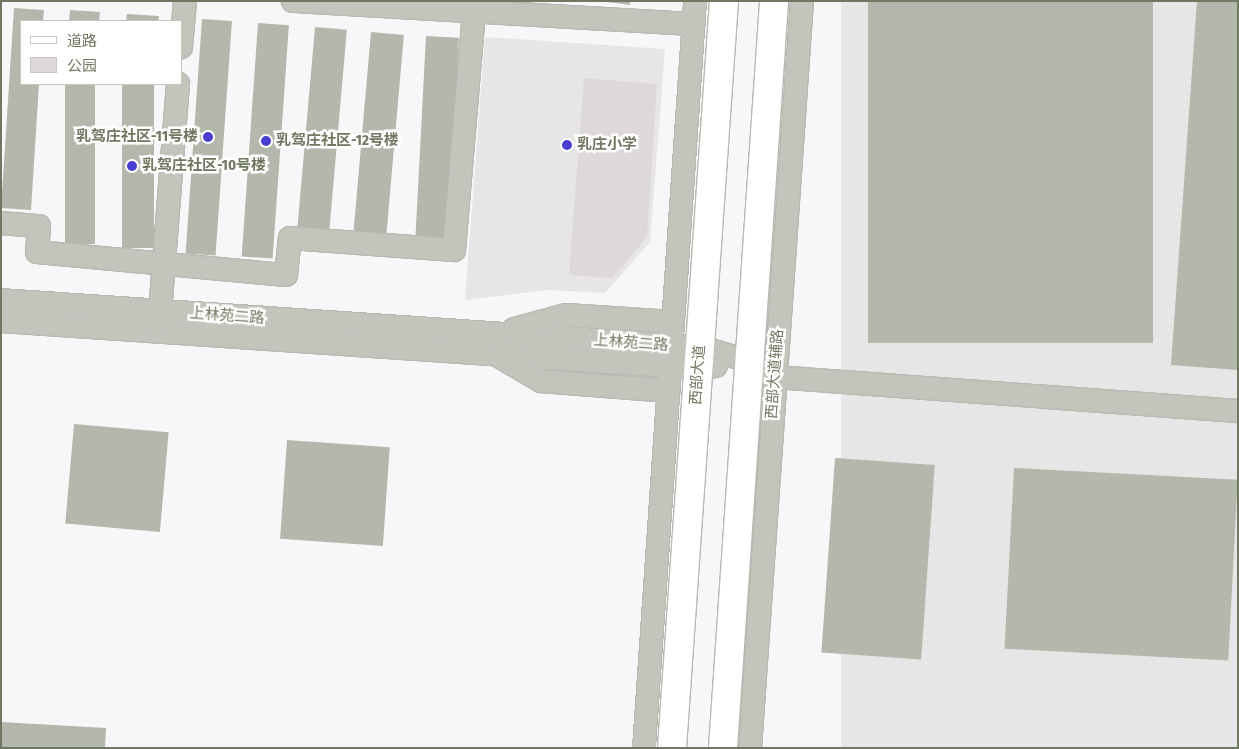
<!DOCTYPE html>
<meta charset="utf-8">
<style>
body{margin:0}
#map{position:relative;width:1239px;height:749px;overflow:hidden;background:#f8f6f8;font-family:"Fira Sans Condensed","Noto Sans SC",sans-serif}
div>[style]{position:absolute}
.built>*{inset:0;background:#e7e6e6;transform-origin:0 0}
.green>*{inset:0;background:#ded7dc}
.building>*{inset:0;background:#b4b7ac;transform-origin:0 0}
.roads{filter:drop-shadow(1px 0 #b7b9b1) drop-shadow(-1px 0 #b7b9b1) drop-shadow(0 1px #b7b9b1) drop-shadow(0 -1px #b7b9b1)}
.minor>*{height:22px;margin:-11px;padding:0 11px;transform-origin:11px;border-radius:11px;background:#c3c5bd}
.major>*{height:28px;margin:-14px;padding:0 14px;transform-origin:14px;border-radius:14px;background:#fff}
.dots>*{width:14px;height:14px;translate:-50% -50%;box-sizing:border-box;border:2px solid #fff;border-radius:50%}
span{translate:-50% -50%;white-space:nowrap;text-align:center;line-height:1.15;-webkit-text-stroke:5px #fff;paint-order:stroke}
.poi-label{font-size:15px;color:#717861;font-weight:700}
.right{translate:-100% -50%;text-align:right}
.left{translate:0 -50%;text-align:left}
.street-label{font-size:15px;color:#717861}
.frame{position:absolute;inset:0;border:2px solid #717861;pointer-events:none}
.legend{position:absolute;left:20px;top:20px;width:162px;height:65px;box-sizing:border-box;background:#fff;border:1px solid #c6c9c0;margin:0;padding:6px 9px;list-style:none;font-size:15px;color:#717861}
.legend li{display:flex;align-items:center;gap:10px;height:25px}
.legend b{width:25px;border:1px solid #c6c9c0}
</style>
<div id="map">
<div class="built">
<i style="left:841px;top:1px;width:397px;height:749px"></i>
<i style="clip-path:polygon(485px 37px,665px 49px,650px 242px,605px 293px,548px 290px,465px 300px)"></i>
</div>
<div class="green">
<i style="clip-path:polygon(584px 78px,657px 84px,647px 237px,613px 278px,569px 275px)"></i>
</div>
<div class="building">
<i style="clip-path:polygon(599px 1px,630px 1px,630px 5px)"></i>
<i style="left:868px;top:1px;width:285px;height:342px"></i>
<i style="clip-path:polygon(1197px 1px,1238px 1px,1238px 370px,1171px 365px)"></i>
<i style="clip-path:polygon(14px 8px,44px 10px,43px 21px,21px 21px,21px 84px,39px 84px,31px 210px,1px 208px)"></i>
<i style="clip-path:polygon(70px 10px,100px 12px,99px 21px,69px 21px)"></i>
<i style="clip-path:polygon(127px 14px,159px 16px,158px 21px,126px 21px)"></i>
<i style="left:202px;top:19px;width:30px;height:235px;rotate:4deg"></i>
<i style="left:258px;top:23px;width:31px;height:234px;rotate:4deg"></i>
<i style="left:315px;top:27px;width:32px;height:201px;rotate:5deg"></i>
<i style="left:371px;top:32px;width:33px;height:200px;rotate:5deg"></i>
<i style="left:426px;top:36px;width:33px;height:202px;rotate:3deg"></i>
<i style="left:65px;top:84px;width:30px;height:160px"></i>
<i style="left:122px;top:84px;width:32px;height:164px"></i>
<i style="left:74px;top:424px;width:95px;height:100px;rotate:5deg"></i>
<i style="left:287px;top:440px;width:103px;height:99px;rotate:4deg"></i>
<i style="left:835px;top:458px;width:100px;height:195px;rotate:4deg"></i>
<i style="left:1014px;top:468px;width:224px;height:181px;rotate:3deg"></i>
<i style="clip-path:polygon(1px 722px,106px 728px,105px 748px,1px 748px)"></i>
</div>
<div class="roads">
<div class="minor">
<i style="left:293px;top:1px;width:401px;rotate:3.3deg"></i>
<i style="left:181px;top:47px;width:46px;rotate:-85deg"></i>
<i style="left:1px;top:223px;width:38px;rotate:5deg"></i>
<i style="left:39px;top:226px;width:26px;rotate:94deg"></i>
<i style="left:37px;top:252px;width:250px;rotate:5.3deg"></i>
<i style="left:286px;top:275px;width:37px;rotate:-84deg"></i>
<i style="left:290px;top:238px;width:164px;rotate:4.2deg"></i>
<i style="left:454px;top:250px;width:240px;rotate:-85.2deg"></i>
<i style="left:1px;top:300px;width:701px;rotate:3.85deg"></i>
<i style="left:700px;top:347px;width:51px;rotate:15.9deg"></i>
<i style="left:749px;top:361px;width:31px;rotate:32deg"></i>
<i style="left:775px;top:377px;width:464px;rotate:4.2deg"></i>
<i style="left:1px;top:321px;width:699px;rotate:3.86deg"></i>
<i style="left:698px;top:368px;width:18px;rotate:-6deg"></i>
<i style="left:159px;top:325px;width:242px;rotate:-85.5deg"></i>
<i style="left:514px;top:329px;width:54px;rotate:-15.1deg"></i>
<i style="left:566px;top:315px;width:107px;rotate:3.7deg"></i>
<i style="left:500px;top:357px;width:48px;rotate:30.3deg"></i>
<i style="left:541px;top:381px;width:128px;rotate:4.5deg"></i>
<i style="left:644px;top:748px;width:749px;rotate:-86.09deg"></i>
<i style="left:750px;top:748px;width:749px;rotate:-86.02deg"></i>
</div>
<div class="major">
<i style="left:672px;top:748px;width:749px;rotate:-86.02deg"></i>
<i style="left:723px;top:748px;width:749px;rotate:-86.09deg"></i>
</div>
</div>
<div class="dots">
<i style="left:208px;top:137px;background:#493ed0"></i>
<i style="left:266px;top:141px;background:#493ed0"></i>
<i style="left:567px;top:145px;background:#493ed0"></i>
<i style="left:132px;top:166px;background:#493ed0"></i>
</div>
<div class="poi-label">
<span class="right" style="left:198px;top:137px">乳驾庄社区-11号楼</span>
<span class="left" style="left:276px;top:141px">乳驾庄社区-12号楼</span>
<span class="left" style="left:577px;top:145px">乳庄小学</span>
<span class="left" style="left:142px;top:166px">乳驾庄社区-10号楼</span>
</div>
<div class="street-label">
<span style="left:227px;top:316px;rotate:4deg">上林苑二路</span>
<span style="left:631px;top:343px;rotate:4deg">上林苑二路</span>
<span style="left:775px;top:374px;rotate:-86deg">西部大道辅路</span>
<span style="left:698px;top:375px;rotate:-86deg">西部大道</span>
</div>
<div class="frame"></div>
<ul class="legend">
<li><b style="height:6px;background:#fff"></b>道路</li>
<li><b style="height:14px;background:#ded7dc"></b>公园</li>
</ul>
</div>
